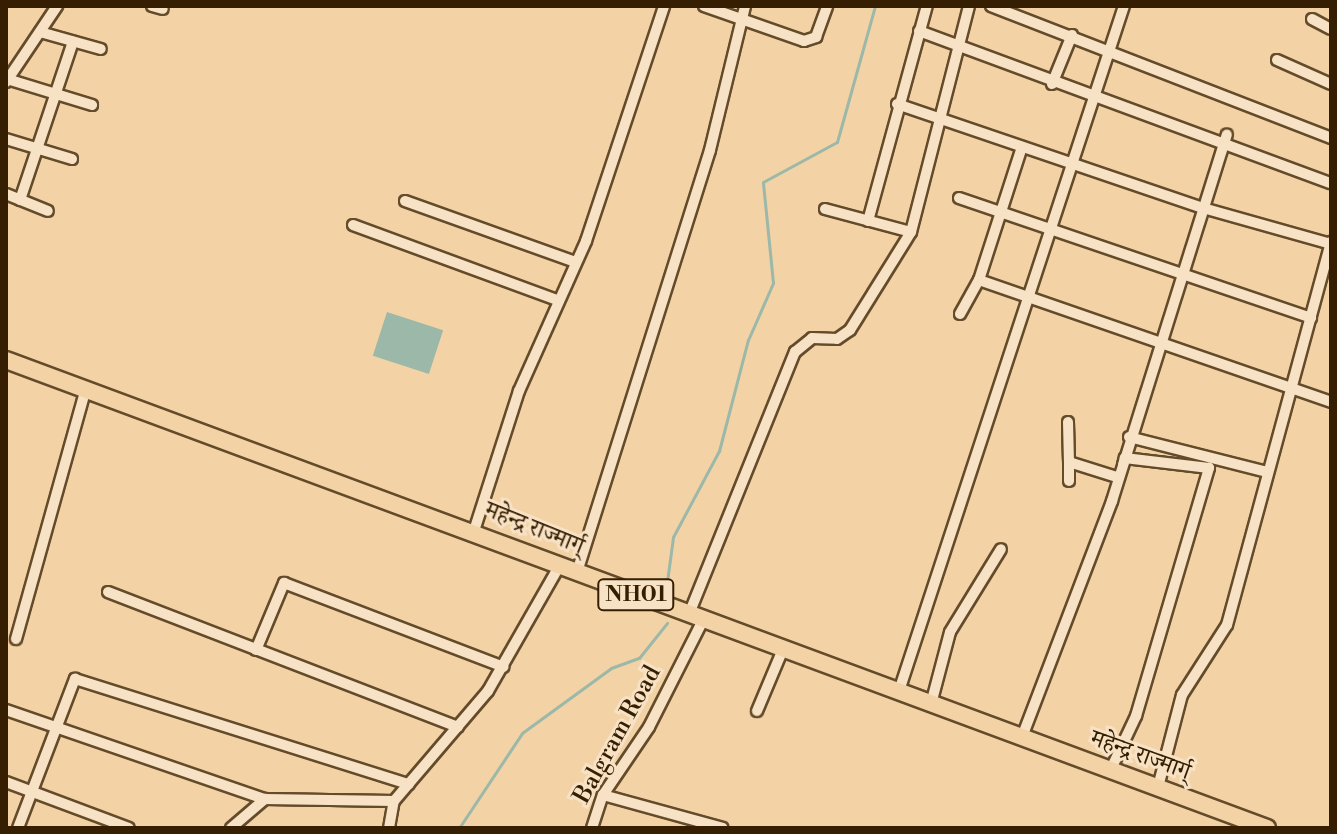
<!DOCTYPE html>
<meta charset="utf-8">
<style>
body{margin:0}
#map{position:relative;width:1337px;height:834px;overflow:hidden;background:#f3d3a6;font-family:"Libre Bodoni","Noto Serif Devanagari",serif}
div>[style]{position:absolute}
.water>*{inset:0;background:#9bb8a8;transform-origin:0 0}
.stream>*{height:3px;margin:-1.5px;padding:0 1.5px;transform-origin:1.5px;border-radius:1.5px;background:#9bb8a8}
.roads{filter:drop-shadow(2px 0 #644b2a) drop-shadow(-2px 0 #644b2a) drop-shadow(0 2px #644b2a) drop-shadow(0 -2px #644b2a)}
.minor>*{height:10px;margin:-5px;padding:0 5px;transform-origin:5px;border-radius:5px;background:#f7e2c5}
.trunk>*{height:16px;margin:-8px;padding:0 8px;transform-origin:8px;border-radius:8px;background:#f3d3a6}
span{translate:-50% -50%;white-space:nowrap;text-align:center;line-height:1.15;-webkit-text-stroke:6px #f7e2c5;paint-order:stroke}
.shield-label span{padding:2px 6px;background:#f7e2c5;border:2px solid;border-radius:6px;-webkit-text-stroke-width:0}
.shield-label{font-size:22px;color:#351e01;font-weight:700}
.street-label{font-size:24px;color:#351e01}
.frame{position:absolute;inset:0;border:8px solid #351e01;pointer-events:none}
</style>
<div id="map">
<div class="water">
<i style="left:387px;top:312px;width:59px;height:46px;rotate:18deg"></i>
</div>
<div class="stream">
<i style="left:666px;top:589px;width:52px;rotate:-82.3deg"></i>
<i style="left:673px;top:537px;width:98px;rotate:-61.9deg"></i>
<i style="left:719px;top:451px;width:115px;rotate:-75.4deg"></i>
<i style="left:748px;top:340px;width:62px;rotate:-66.3deg"></i>
<i style="left:773px;top:283px;width:101px;rotate:-95.7deg"></i>
<i style="left:763px;top:182px;width:84px;rotate:-28.4deg"></i>
<i style="left:837px;top:142px;width:141px;rotate:-74.4deg"></i>
<i style="left:459px;top:828px;width:114px;rotate:-56.4deg"></i>
<i style="left:522px;top:733px;width:110px;rotate:-36.1deg"></i>
<i style="left:611px;top:668px;width:30px;rotate:-20deg"></i>
<i style="left:639px;top:658px;width:45px;rotate:-51.3deg"></i>
</div>
<div class="roads">
<div class="minor">
<i style="left:152px;top:6px;width:11px;rotate:15deg"></i>
<i style="left:704px;top:6px;width:106px;rotate:19.3deg"></i>
<i style="left:804px;top:41px;width:13px;rotate:-18deg"></i>
<i style="left:816px;top:37px;width:33px;rotate:-70deg"></i>
<i style="left:991px;top:6px;width:365px;rotate:21.2deg"></i>
<i style="left:1312px;top:19px;width:21px;rotate:28deg"></i>
<i style="left:919px;top:31px;width:439px;rotate:20.3deg"></i>
<i style="left:40px;top:32px;width:63px;rotate:15.6deg"></i>
<i style="left:1277px;top:60px;width:59px;rotate:24deg"></i>
<i style="left:7px;top:79px;width:89px;rotate:17deg"></i>
<i style="left:6px;top:82px;width:92px;rotate:-56.1deg"></i>
<i style="left:1052px;top:84px;width:53px;rotate:-67.8deg"></i>
<i style="left:897px;top:104px;width:323px;rotate:18.8deg"></i>
<i style="left:1203px;top:208px;width:133px;rotate:15.7deg"></i>
<i style="left:6px;top:139px;width:69px;rotate:16.9deg"></i>
<i style="left:6px;top:194px;width:45px;rotate:22deg"></i>
<i style="left:959px;top:198px;width:372px;rotate:18.8deg"></i>
<i style="left:20px;top:200px;width:167px;rotate:-71.5deg"></i>
<i style="left:405px;top:201px;width:181px;rotate:19.7deg"></i>
<i style="left:825px;top:209px;width:89px;rotate:15deg"></i>
<i style="left:868px;top:221px;width:223px;rotate:-74.7deg"></i>
<i style="left:353px;top:225px;width:217px;rotate:20.2deg"></i>
<i style="left:979px;top:280px;width:373px;rotate:19.1deg"></i>
<i style="left:960px;top:314px;width:39px;rotate:-61deg"></i>
<i style="left:979px;top:280px;width:140px;rotate:-72.1deg"></i>
<i style="left:1068px;top:422px;width:40px;rotate:88.6deg"></i>
<i style="left:1069px;top:462px;width:50px;rotate:17.4deg"></i>
<i style="left:1129px;top:437px;width:142px;rotate:14.2deg"></i>
<i style="left:1069px;top:462px;width:19px;rotate:90deg"></i>
<i style="left:474px;top:531px;width:147px;rotate:-72.2deg"></i>
<i style="left:519px;top:391px;width:164px;rotate:-65.9deg"></i>
<i style="left:586px;top:241px;width:248px;rotate:-71.6deg"></i>
<i style="left:577px;top:572px;width:442px;rotate:-72.5deg"></i>
<i style="left:710px;top:150px;width:148px;rotate:-76.3deg"></i>
<i style="left:108px;top:592px;width:375px;rotate:21.1deg"></i>
<i style="left:689px;top:614px;width:283px;rotate:-68deg"></i>
<i style="left:795px;top:352px;width:22px;rotate:-39deg"></i>
<i style="left:812px;top:338px;width:25px;rotate:2deg"></i>
<i style="left:837px;top:339px;width:16px;rotate:-35deg"></i>
<i style="left:850px;top:330px;width:115px;rotate:-58.1deg"></i>
<i style="left:911px;top:232px;width:233px;rotate:-75.6deg"></i>
<i style="left:16px;top:639px;width:260px;rotate:-74.4deg"></i>
<i style="left:256px;top:650px;width:73px;rotate:-67.3deg"></i>
<i style="left:284px;top:583px;width:235px;rotate:20.9deg"></i>
<i style="left:899px;top:691px;width:721px;rotate:-71.82deg"></i>
<i style="left:931px;top:704px;width:74px;rotate:-75.2deg"></i>
<i style="left:950px;top:632px;width:97px;rotate:-58.4deg"></i>
<i style="left:6px;top:710px;width:274px;rotate:19deg"></i>
<i style="left:757px;top:711px;width:67px;rotate:-67.2deg"></i>
<i style="left:1022px;top:737px;width:253px;rotate:-69.1deg"></i>
<i style="left:1112px;top:501px;width:384px;rotate:-72.6deg"></i>
<i style="left:1110px;top:771px;width:61px;rotate:-64.7deg"></i>
<i style="left:1136px;top:716px;width:259px;rotate:-73.6deg"></i>
<i style="left:1209px;top:468px;width:85px;rotate:-173.2deg"></i>
<i style="left:1125px;top:458px;width:7px;rotate:106deg"></i>
<i style="left:6px;top:782px;width:131px;rotate:20.5deg"></i>
<i style="left:1158px;top:787px;width:95px;rotate:-75.4deg"></i>
<i style="left:1182px;top:695px;width:83px;rotate:-57.3deg"></i>
<i style="left:1227px;top:625px;width:397px;rotate:-74.8deg"></i>
<i style="left:603px;top:795px;width:124px;rotate:15.4deg"></i>
<i style="left:18px;top:828px;width:160px;rotate:-69.1deg"></i>
<i style="left:75px;top:679px;width:350px;rotate:17.5deg"></i>
<i style="left:231px;top:828px;width:45px;rotate:-40.5deg"></i>
<i style="left:265px;top:799px;width:129px;rotate:0.9deg"></i>
<i style="left:394px;top:801px;width:145px;rotate:-49.5deg"></i>
<i style="left:488px;top:691px;width:145px;rotate:-60.3deg"></i>
<i style="left:389px;top:828px;width:27px;rotate:-80deg"></i>
<i style="left:592px;top:828px;width:35px;rotate:-72deg"></i>
<i style="left:603px;top:795px;width:82px;rotate:-55.9deg"></i>
<i style="left:649px;top:727px;width:120px;rotate:-63.2deg"></i>
</div>
<div class="trunk">
<i style="left:6px;top:360px;width:1345px;rotate:20.36deg"></i>
</div>
</div>
<div class="shield-label">
<span style="left:636px;top:595px">NH01</span>
</div>
<div class="street-label">
<span style="left:534px;top:529px;rotate:22deg">महेन्द्र राज्मार्ग्</span>
<span style="left:618px;top:735px;rotate:-61deg">Balgram Road</span>
<span style="left:1140px;top:756px;rotate:20deg">महेन्द्र राज्मार्ग्</span>
</div>
<div class="frame"></div>
</div>
